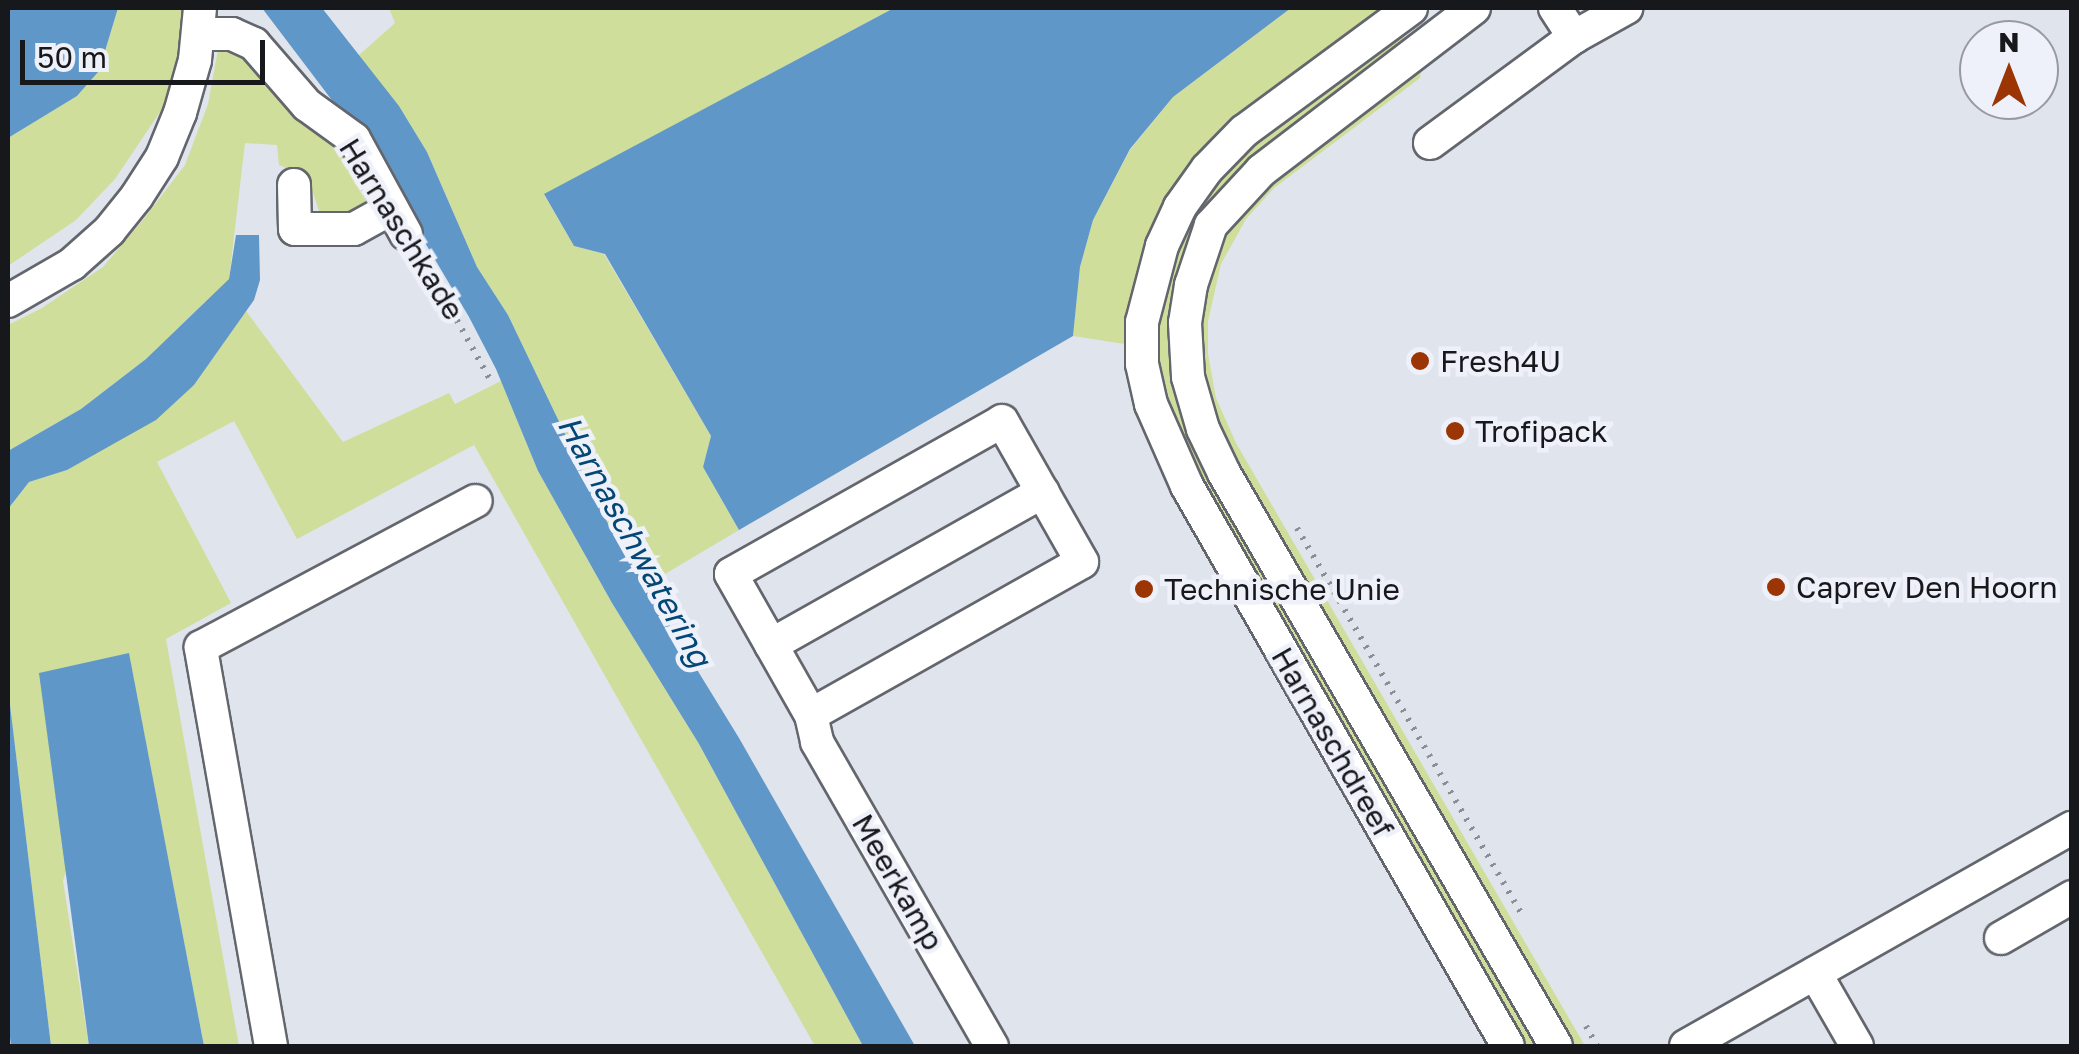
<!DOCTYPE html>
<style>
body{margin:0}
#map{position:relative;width:2079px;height:1054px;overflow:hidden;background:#e0e4ec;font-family:"Golos Text",sans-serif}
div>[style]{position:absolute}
.green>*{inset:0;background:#cfde9a}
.water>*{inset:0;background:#6097c9}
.path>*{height:6px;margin-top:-3px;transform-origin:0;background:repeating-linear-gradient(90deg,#8b8e94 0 2.5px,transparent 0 10.5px)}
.roads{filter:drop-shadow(2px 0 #63666d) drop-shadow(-2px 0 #63666d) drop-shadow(0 2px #63666d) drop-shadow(0 -2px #63666d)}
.minor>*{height:32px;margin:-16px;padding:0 16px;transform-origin:16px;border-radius:16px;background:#fff}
.dots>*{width:28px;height:28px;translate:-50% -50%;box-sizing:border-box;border:5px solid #eef1f9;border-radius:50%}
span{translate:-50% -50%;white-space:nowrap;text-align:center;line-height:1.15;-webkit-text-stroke:9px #eef1f9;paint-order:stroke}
.street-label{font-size:30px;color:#17181b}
.poi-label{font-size:30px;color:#17181b}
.left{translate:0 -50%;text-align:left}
.water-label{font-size:32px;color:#024776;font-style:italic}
.frame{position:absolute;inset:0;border:10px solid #17181b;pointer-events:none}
.north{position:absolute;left:1959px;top:20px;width:100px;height:100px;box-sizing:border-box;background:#eef1f9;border:2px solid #989aa0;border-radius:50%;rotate:0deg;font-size:28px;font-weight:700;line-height:40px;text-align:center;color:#17181b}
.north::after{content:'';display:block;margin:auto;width:35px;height:45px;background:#9b3604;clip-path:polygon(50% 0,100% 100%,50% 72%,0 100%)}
.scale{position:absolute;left:20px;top:40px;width:245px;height:45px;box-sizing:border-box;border:5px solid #17181b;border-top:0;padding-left:12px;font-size:30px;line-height:35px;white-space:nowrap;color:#17181b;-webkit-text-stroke:8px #eef1f9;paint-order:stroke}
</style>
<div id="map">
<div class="green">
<i style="clip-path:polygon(118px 8px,183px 8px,185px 37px,174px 91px,115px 179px,76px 220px,8px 266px,8px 138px,77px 96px,99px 71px)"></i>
<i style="clip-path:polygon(389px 8px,894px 8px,544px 195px,574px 246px,604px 254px,711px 436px,703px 467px,739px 530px,645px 586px,610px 528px,508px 315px,477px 267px,427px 152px,399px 106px,358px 56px,395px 23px)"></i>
<i style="clip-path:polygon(1291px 8px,1386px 8px,1233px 123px,1131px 345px,1073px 336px,1080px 267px,1093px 220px,1130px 150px,1173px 97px)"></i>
<i style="clip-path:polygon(1398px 26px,1405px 41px,1206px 210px,1189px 433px,1542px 1046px,1523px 1046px,1198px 484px,1162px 404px,1153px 319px,1165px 260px,1227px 159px)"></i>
<i style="clip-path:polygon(226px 43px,344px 139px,370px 199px,359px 216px,339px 221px,319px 211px,312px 190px,299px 174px,279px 165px,277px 145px,245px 143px,229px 279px,146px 359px,81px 409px,8px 451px,8px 325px,42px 308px,103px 267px,143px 220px,185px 165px,208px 104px,218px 50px)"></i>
<i style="clip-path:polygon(1415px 62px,1421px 69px,1420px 78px,1274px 188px,1246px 219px,1221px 264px,1208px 321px,1208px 354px,1216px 398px,1236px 443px,1585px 1046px,1568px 1046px,1223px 450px,1193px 355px,1207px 259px,1235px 210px)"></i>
<i style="clip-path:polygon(246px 311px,343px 442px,449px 393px,455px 404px,501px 381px,538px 471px,612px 603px,699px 744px,863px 1046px,815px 1046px,474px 445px,297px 539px,234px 421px,157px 462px,231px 603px,166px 639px,239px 1046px,204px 1046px,129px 654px,63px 881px,89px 1046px,51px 1046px,8px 688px,8px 509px,29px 482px,67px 470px,194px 385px)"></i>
</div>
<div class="water">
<i style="clip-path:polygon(8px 8px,118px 8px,99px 71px,77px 96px,8px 138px)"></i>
<i style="clip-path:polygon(262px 8px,322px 8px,399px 106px,427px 152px,477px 267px,508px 315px,610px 528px,739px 738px,915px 1046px,863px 1046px,699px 744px,612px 603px,538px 471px,496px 369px,469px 317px,372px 153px)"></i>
<i style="clip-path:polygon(894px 8px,1291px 8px,1173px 97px,1130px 149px,1093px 220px,1080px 267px,1073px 336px,739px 530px,703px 467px,711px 436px,605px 254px,574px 246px,544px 194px)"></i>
<i style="clip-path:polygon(236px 235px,259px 235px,260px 280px,254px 300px,194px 385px,156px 420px,67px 470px,29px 482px,8px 509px,8px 451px,81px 409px,146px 359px,229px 279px)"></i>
<i style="clip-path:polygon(129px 653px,204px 1046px,89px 1046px,39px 673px)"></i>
<i style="clip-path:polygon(8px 688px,51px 1046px,11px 1046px,8px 1021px)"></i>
</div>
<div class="path">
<i style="left:421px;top:256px;width:143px;rotate:60.8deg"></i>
<i style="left:1297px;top:528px;width:448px;rotate:59.8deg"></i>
<i style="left:1586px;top:1026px;width:23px;rotate:61deg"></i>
</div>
<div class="roads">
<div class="minor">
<i style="left:1411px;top:8px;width:207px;rotate:143.6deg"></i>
<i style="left:1244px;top:131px;width:53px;rotate:134.2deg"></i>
<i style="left:1207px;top:169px;width:47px;rotate:125.4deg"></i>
<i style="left:1180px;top:207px;width:43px;rotate:114.8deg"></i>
<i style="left:1162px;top:246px;width:79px;rotate:104.7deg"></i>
<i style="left:1142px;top:322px;width:42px;rotate:90deg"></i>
<i style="left:1142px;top:364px;width:41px;rotate:77.3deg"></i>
<i style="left:1151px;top:404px;width:90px;rotate:66.3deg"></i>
<i style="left:1187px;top:486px;width:645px;rotate:60.18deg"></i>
<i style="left:1474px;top:8px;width:268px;rotate:142.6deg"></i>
<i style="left:1261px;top:171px;width:74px;rotate:132.8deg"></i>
<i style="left:1211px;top:225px;width:63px;rotate:108.4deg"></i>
<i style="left:1191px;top:285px;width:38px;rotate:99deg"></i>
<i style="left:1185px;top:323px;width:54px;rotate:86.8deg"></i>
<i style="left:1188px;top:377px;width:54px;rotate:73.9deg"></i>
<i style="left:1203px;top:429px;width:49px;rotate:64.5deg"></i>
<i style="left:1224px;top:473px;width:662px;rotate:59.91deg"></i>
<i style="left:1555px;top:8px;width:35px;rotate:57deg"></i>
<i style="left:199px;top:34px;width:33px"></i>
<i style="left:232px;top:34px;width:24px;rotate:24deg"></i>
<i style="left:254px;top:44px;width:81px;rotate:49deg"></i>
<i style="left:307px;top:105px;width:58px;rotate:35.9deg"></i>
<i style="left:354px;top:139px;width:108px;rotate:61.3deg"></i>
<i style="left:1430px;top:143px;width:179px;rotate:-36.4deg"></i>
<i style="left:1574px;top:37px;width:60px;rotate:-29.1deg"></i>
<i style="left:294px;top:185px;width:44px;rotate:88.7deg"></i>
<i style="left:295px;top:229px;width:59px"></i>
<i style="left:354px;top:229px;width:43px;rotate:-28.9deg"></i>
<i style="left:8px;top:301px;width:74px;rotate:-30deg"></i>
<i style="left:72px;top:264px;width:50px;rotate:-41.7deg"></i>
<i style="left:109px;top:231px;width:45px;rotate:-51.3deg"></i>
<i style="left:137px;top:196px;width:46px;rotate:-57.3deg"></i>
<i style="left:162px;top:157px;width:48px;rotate:-67.8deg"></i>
<i style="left:180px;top:113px;width:55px;rotate:-74.2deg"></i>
<i style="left:195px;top:60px;width:52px;rotate:-84.5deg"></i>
<i style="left:1002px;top:421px;width:162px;rotate:60.4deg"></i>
<i style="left:1082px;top:562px;width:311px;rotate:150.6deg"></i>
<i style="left:811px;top:715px;width:162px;rotate:-119.6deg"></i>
<i style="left:731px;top:574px;width:311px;rotate:-29.4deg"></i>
<i style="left:771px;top:645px;width:312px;rotate:-29.4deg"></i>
<i style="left:811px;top:715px;width:28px;rotate:77deg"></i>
<i style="left:817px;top:742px;width:351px;rotate:60.1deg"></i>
<i style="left:2001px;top:938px;width:82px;rotate:-30deg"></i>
<i style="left:1815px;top:973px;width:84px;rotate:60.1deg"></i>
<i style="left:271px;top:1046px;width:405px;rotate:-100deg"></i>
<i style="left:201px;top:647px;width:311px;rotate:-28deg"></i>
<i style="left:1686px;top:1046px;width:443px;rotate:-29.5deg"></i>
</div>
</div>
<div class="dots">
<i style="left:1420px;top:361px;background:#9b3604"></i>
<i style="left:1455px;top:431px;background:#9b3604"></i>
<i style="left:1776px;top:587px;background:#9b3604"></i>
<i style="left:1144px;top:589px;background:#9b3604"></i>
</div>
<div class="street-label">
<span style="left:402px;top:229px;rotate:58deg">Harnaschkade</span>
<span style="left:1333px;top:742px;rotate:60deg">Harnaschdreef</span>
<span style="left:898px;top:882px;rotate:60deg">Meerkamp</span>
</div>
<div class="poi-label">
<span class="left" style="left:1440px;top:361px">Fresh4U</span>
<span class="left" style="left:1475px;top:431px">Trofipack</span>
<span class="left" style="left:1796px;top:587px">Caprev Den Hoorn</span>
<span class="left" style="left:1164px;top:589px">Technische Unie</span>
</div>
<div class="water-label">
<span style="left:635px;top:541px;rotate:61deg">Harnaschwatering</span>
</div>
<div class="frame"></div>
<div class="north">N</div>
<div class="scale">50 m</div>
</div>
